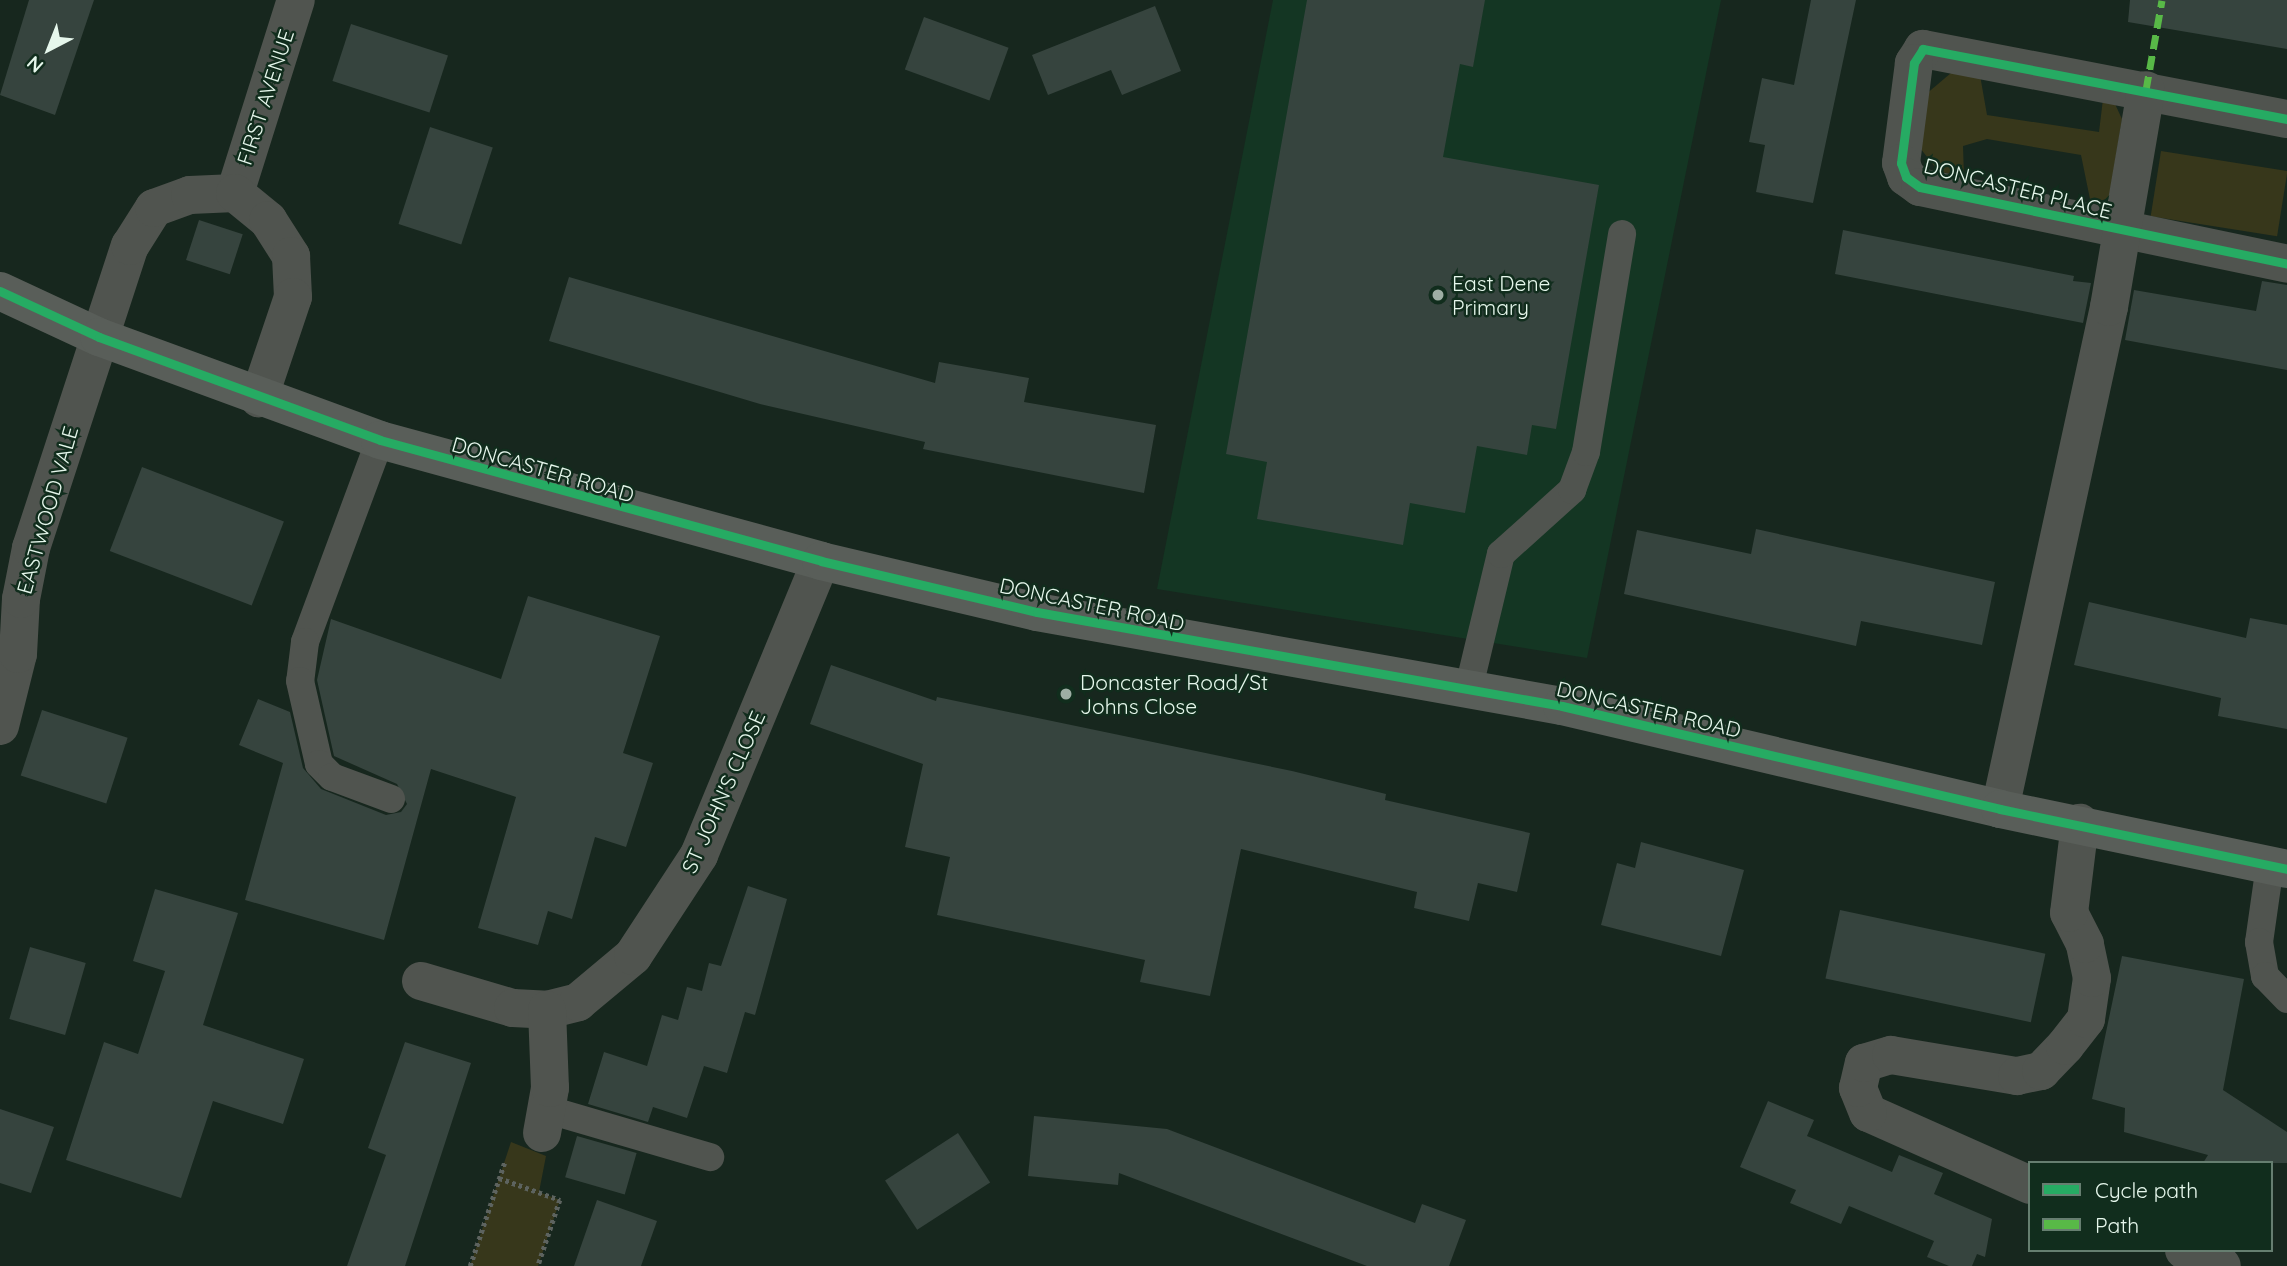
<!DOCTYPE html>
<style>
body{margin:0}
#map{position:relative;width:2287px;height:1266px;overflow:hidden;background:#17271e;font-family:Quicksand,sans-serif}
div>[style]{position:absolute}
.built>*{inset:0;background:#143623}
.green>*{inset:0;background:#37371b;transform-origin:0 0}
.building>*{inset:0;background:#36443e;transform-origin:0 0}
.path>*{height:4.5px;margin-top:-2.25px;transform-origin:0;background:repeating-linear-gradient(90deg,#5d635f 0 3.5px,transparent 0 7px)}
.lane>*{height:28px;margin:-14px;padding:0 14px;transform-origin:14px;border-radius:14px;background:#50544f}
.street>*{height:38px;margin:-19px;padding:0 19px;transform-origin:19px;border-radius:19px;background:#50544f}
.secondary>*{height:38px;margin:-19px;padding:0 19px;transform-origin:19px;border-radius:19px;background:#595e59}
.quiet>*{height:7px;margin-top:-3.5px;transform-origin:0;background:repeating-linear-gradient(90deg,#58b947 0 14px,transparent 0 21px)}
.cycleway>*{height:9px;margin:-4.5px;padding:0 4.5px;transform-origin:4.5px;border-radius:4.5px;background:#26ab63}
.dots>*{width:19px;height:19px;translate:-50% -50%;box-sizing:border-box;border:4px solid #112d1d;border-radius:50%}
span{translate:-50% -50%;white-space:nowrap;text-align:center;line-height:1.15;-webkit-text-stroke:5px #112d1d;paint-order:stroke}
.street-label{font-size:21px;color:#e6f7ec}
.poi-label{font-size:21px;color:#e6f7ec}
.left{translate:0 -50%;text-align:left}
.legend{position:absolute;left:2028px;top:1161px;width:245px;height:91px;box-sizing:border-box;background:#112d1d;border:2px solid #667e70;margin:0;padding:9px 12px;list-style:none;font-size:21px;color:#e6f7ec}
.legend li{display:flex;align-items:center;gap:14px;height:35px}
.legend b{width:35px;border:2px solid #667e70}
.north{position:absolute;left:14px;top:14px;width:70px;height:70px;-webkit-text-stroke:5px #112d1d;paint-order:stroke;rotate:222deg;font-size:19px;font-weight:700;line-height:28px;text-align:center;color:#e6f7ec}
.north::after{content:'';display:block;margin:auto;width:24px;height:32px;background:#e6f7ec;clip-path:polygon(50% 0,100% 100%,50% 72%,0 100%)}
</style>
<div id="map">
<div class="built">
<i style="clip-path:polygon(1273px 0,1721px 0,1587px 658px,1157px 589px)"></i>
</div>
<div class="green">
<i style="clip-path:polygon(1951px 73px,1980px 75px,1987px 115px,2099px 132px,2103px 99px,2115px 104px,2122px 119px,2109px 198px,2091px 204px,2081px 155px,1987px 139px,1963px 146px,1964px 177px,1938px 171px,1917px 144px,1925px 95px)"></i>
<i style="left:2161px;top:151px;width:128px;height:66px;rotate:9deg"></i>
<i style="clip-path:polygon(511px 1142px,546px 1156px,539px 1192px,560px 1200px,538px 1266px,470px 1266px)"></i>
</div>
<div class="building">
<i style="clip-path:polygon(29px 0,94px 0,55px 115px,0 95px)"></i>
<i style="clip-path:polygon(1307px 0,1485px 0,1473px 67px,1460px 64px,1443px 157px,1599px 185px,1556px 429px,1532px 425px,1527px 455px,1477px 446px,1465px 513px,1410px 503px,1403px 545px,1257px 519px,1267px 462px,1226px 454px)"></i>
<i style="clip-path:polygon(1811px 0,1856px 0,1813px 203px,1756px 192px,1765px 145px,1749px 142px,1762px 78px,1794px 85px)"></i>
<i style="clip-path:polygon(2130px 0,2287px 0,2287px 49px,2128px 22px)"></i>
<i style="clip-path:polygon(1155px 6px,1181px 71px,1122px 95px,1111px 70px,1048px 95px,1032px 55px)"></i>
<i style="left:924px;top:17px;width:90px;height:56px;rotate:20deg"></i>
<i style="left:351px;top:24px;width:102px;height:60px;rotate:18deg"></i>
<i style="left:430px;top:127px;width:66px;height:102px;rotate:18deg"></i>
<i style="left:199px;top:220px;width:46px;height:42px;rotate:18deg"></i>
<i style="clip-path:polygon(1843px 230px,2074px 276px,2073px 281px,2091px 283px,2083px 323px,1835px 274px)"></i>
<i style="clip-path:polygon(569px 277px,935px 383px,939px 362px,1029px 378px,1024px 402px,1156px 425px,1144px 493px,923px 449px,925px 442px,760px 404px,549px 341px)"></i>
<i style="clip-path:polygon(2262px 281px,2287px 285px,2287px 370px,2125px 340px,2134px 290px,2256px 311px)"></i>
<i style="left:142px;top:467px;width:152px;height:90px;rotate:21deg"></i>
<i style="clip-path:polygon(1756px 529px,1995px 582px,1982px 645px,1861px 621px,1856px 646px,1624px 594px,1637px 530px,1751px 554px)"></i>
<i style="clip-path:polygon(528px 596px,660px 636px,623px 753px,653px 763px,626px 847px,595px 837px,572px 919px,548px 911px,538px 945px,478px 928px,516px 797px,431px 769px,384px 940px,245px 900px,283px 763px,239px 745px,258px 699px,290px 712px,303px 768px,321px 789px,386px 815px,401px 812px,407px 804px,397px 784px,334px 756px,317px 680px,331px 619px,501px 679px)"></i>
<i style="clip-path:polygon(2089px 602px,2246px 638px,2250px 618px,2287px 625px,2287px 729px,2218px 716px,2221px 698px,2074px 665px)"></i>
<i style="clip-path:polygon(831px 665px,936px 701px,937px 697px,1292px 771px,1386px 794px,1385px 800px,1530px 833px,1517px 892px,1478px 883px,1469px 921px,1414px 908px,1417px 892px,1241px 849px,1210px 996px,1140px 982px,1145px 960px,937px 915px,950px 857px,905px 847px,923px 764px,810px 724px)"></i>
<i style="left:42px;top:710px;width:90px;height:69px;rotate:18deg"></i>
<i style="clip-path:polygon(1641px 842px,1744px 870px,1721px 956px,1601px 925px,1617px 863px,1635px 868px)"></i>
<i style="clip-path:polygon(748px 886px,787px 899px,755px 1015px,745px 1012px,727px 1073px,704px 1066px,687px 1118px,653px 1107px,648px 1122px,588px 1104px,604px 1052px,647px 1066px,662px 1015px,678px 1020px,687px 987px,702px 991px,709px 963px,721px 966px)"></i>
<i style="clip-path:polygon(155px 889px,238px 913px,203px 1025px,304px 1059px,283px 1124px,213px 1101px,181px 1198px,66px 1160px,104px 1042px,138px 1054px,165px 971px,133px 961px)"></i>
<i style="left:1840px;top:910px;width:210px;height:70px;rotate:12deg"></i>
<i style="left:30px;top:947px;width:58px;height:75px;rotate:16deg"></i>
<i style="clip-path:polygon(2122px 956px,2244px 979px,2223px 1090px,2287px 1132px,2287px 1163px,2203px 1163px,2208px 1155px,2124px 1132px,2125px 1108px,2092px 1099px)"></i>
<i style="clip-path:polygon(405px 1042px,471px 1063px,405px 1266px,347px 1266px,386px 1155px,368px 1148px)"></i>
<i style="clip-path:polygon(1768px 1101px,1814px 1120px,1807px 1136px,1892px 1172px,1899px 1155px,1943px 1173px,1934px 1194px,1992px 1219px,1985px 1257px,1977px 1254px,1972px 1266px,1949px 1266px,1927px 1257px,1934px 1241px,1849px 1206px,1841px 1224px,1790px 1203px,1796px 1190px,1740px 1167px)"></i>
<i style="clip-path:polygon(0 1109px,54px 1127px,31px 1193px,0 1183px)"></i>
<i style="clip-path:polygon(1034px 1116px,1167px 1129px,1415px 1223px,1422px 1204px,1466px 1220px,1449px 1266px,1367px 1266px,1119px 1173px,1118px 1185px,1028px 1176px)"></i>
<i style="left:958px;top:1133px;width:59px;height:87px;rotate:57deg"></i>
<i style="left:577px;top:1136px;width:62px;height:43px;rotate:16deg"></i>
<i style="clip-path:polygon(597px 1200px,657px 1221px,641px 1266px,574px 1266px)"></i>
</div>
<div class="path">
<i style="left:499px;top:1178px;width:65px;rotate:19.8deg"></i>
<i style="left:560px;top:1200px;width:70px;rotate:108.4deg"></i>
<i style="left:470px;top:1266px;width:111px;rotate:-71.6deg"></i>
</div>
<div class="lane">
<i style="left:380px;top:440px;width:215px;rotate:110.4deg"></i>
<i style="left:305px;top:642px;width:39px;rotate:97deg"></i>
<i style="left:300px;top:681px;width:85px;rotate:77.1deg"></i>
<i style="left:319px;top:764px;width:18px;rotate:45deg"></i>
<i style="left:332px;top:777px;width:63px;rotate:20.4deg"></i>
<i style="left:1468px;top:691px;width:141px;rotate:-76.5deg"></i>
<i style="left:1501px;top:554px;width:96px;rotate:-42deg"></i>
<i style="left:1572px;top:490px;width:40px;rotate:-69.8deg"></i>
<i style="left:1586px;top:452px;width:221px;rotate:-80.6deg"></i>
<i style="left:2270px;top:865px;width:78px;rotate:98.1deg"></i>
<i style="left:2259px;top:942px;width:35px;rotate:80deg"></i>
<i style="left:2265px;top:976px;width:32px;rotate:46deg"></i>
<i style="left:549px;top:1110px;width:168px;rotate:16.3deg"></i>
</div>
<div class="street">
<i style="left:2287px;top:119px;width:371px;rotate:-169.1deg"></i>
<i style="left:1923px;top:49px;width:17px;rotate:123deg"></i>
<i style="left:1914px;top:63px;width:101px;rotate:97.4deg"></i>
<i style="left:1901px;top:163px;width:15px;rotate:70deg"></i>
<i style="left:1906px;top:177px;width:17px;rotate:36deg"></i>
<i style="left:1920px;top:187px;width:375px;rotate:11.8deg"></i>
<i style="left:235px;top:193px;width:202px;rotate:-72.5deg"></i>
<i style="left:0;top:726px;width:74px;rotate:-76deg"></i>
<i style="left:18px;top:654px;width:55px;rotate:-86.9deg"></i>
<i style="left:21px;top:599px;width:52px;rotate:-78.9deg"></i>
<i style="left:31px;top:548px;width:318px;rotate:-71.9deg"></i>
<i style="left:130px;top:246px;width:45px;rotate:-57.7deg"></i>
<i style="left:154px;top:208px;width:38px;rotate:-20deg"></i>
<i style="left:190px;top:195px;width:45px;rotate:-2.5deg"></i>
<i style="left:235px;top:193px;width:43px;rotate:39.3deg"></i>
<i style="left:268px;top:220px;width:43px;rotate:57.4deg"></i>
<i style="left:291px;top:256px;width:41px;rotate:87.2deg"></i>
<i style="left:293px;top:297px;width:107px;rotate:108.6deg"></i>
<i style="left:2000px;top:809px;width:514px;rotate:-77.75deg"></i>
<i style="left:2109px;top:307px;width:220px;rotate:-80.3deg"></i>
<i style="left:421px;top:981px;width:96px;rotate:16.4deg"></i>
<i style="left:513px;top:1008px;width:34px;rotate:3deg"></i>
<i style="left:547px;top:1010px;width:32px;rotate:-14deg"></i>
<i style="left:578px;top:1002px;width:72px;rotate:-39.9deg"></i>
<i style="left:633px;top:956px;width:121px;rotate:-56.8deg"></i>
<i style="left:699px;top:855px;width:318px;rotate:-67.5deg"></i>
<i style="left:542px;top:1133px;width:46px;rotate:-79.9deg"></i>
<i style="left:550px;top:1088px;width:78px;rotate:-92.2deg"></i>
<i style="left:2030px;top:1185px;width:177px;rotate:-156deg"></i>
<i style="left:1868px;top:1113px;width:27px;rotate:-112deg"></i>
<i style="left:1858px;top:1088px;width:26px;rotate:-77deg"></i>
<i style="left:1864px;top:1063px;width:28px;rotate:-17deg"></i>
<i style="left:1891px;top:1055px;width:128px;rotate:9.5deg"></i>
<i style="left:2017px;top:1076px;width:25px;rotate:-12deg"></i>
<i style="left:2041px;top:1071px;width:35px;rotate:-46deg"></i>
<i style="left:2065px;top:1046px;width:34px;rotate:-52deg"></i>
<i style="left:2086px;top:1019px;width:41px;rotate:-81.7deg"></i>
<i style="left:2092px;top:978px;width:35px;rotate:-102deg"></i>
<i style="left:2085px;top:944px;width:35px;rotate:-117deg"></i>
<i style="left:2069px;top:913px;width:91px;rotate:-83deg"></i>
<i style="left:2184px;top:1250px;width:41px;rotate:22.8deg"></i>
</div>
<div class="secondary">
<i style="left:0;top:291px;width:109px;rotate:24.9deg"></i>
<i style="left:99px;top:337px;width:299px;rotate:20.1deg"></i>
<i style="left:380px;top:440px;width:457px;rotate:15.3deg"></i>
<i style="left:821px;top:561px;width:222px;rotate:13.3deg"></i>
<i style="left:1037px;top:612px;width:533px;rotate:10.15deg"></i>
<i style="left:1562px;top:706px;width:450px;rotate:13.2deg"></i>
<i style="left:2000px;top:809px;width:293px;rotate:11.8deg"></i>
</div>
<div class="quiet">
<i style="left:2146px;top:90px;width:91px;rotate:-79.9deg"></i>
</div>
<div class="cycleway">
<i style="left:2287px;top:119px;width:371px;rotate:-169.1deg"></i>
<i style="left:1923px;top:49px;width:17px;rotate:123deg"></i>
<i style="left:1914px;top:63px;width:101px;rotate:97.4deg"></i>
<i style="left:1901px;top:163px;width:15px;rotate:70deg"></i>
<i style="left:1906px;top:177px;width:17px;rotate:36deg"></i>
<i style="left:1920px;top:187px;width:375px;rotate:11.8deg"></i>
<i style="left:0;top:291px;width:109px;rotate:24.9deg"></i>
<i style="left:99px;top:337px;width:299px;rotate:20.1deg"></i>
<i style="left:380px;top:440px;width:457px;rotate:15.3deg"></i>
<i style="left:821px;top:561px;width:222px;rotate:13.3deg"></i>
<i style="left:1037px;top:612px;width:533px;rotate:10.15deg"></i>
<i style="left:1562px;top:706px;width:450px;rotate:13.2deg"></i>
<i style="left:2000px;top:809px;width:293px;rotate:11.8deg"></i>
</div>
<div class="dots">
<i style="left:1438px;top:295px;background:#9eaea4"></i>
<i style="left:1066px;top:694px;background:#9eaea4"></i>
</div>
<div class="street-label">
<span style="left:265px;top:97px;rotate:-72deg">FIRST AVENUE</span>
<span style="left:2018px;top:188px;rotate:14deg">DONCASTER PLACE</span>
<span style="left:543px;top:469px;rotate:16deg">DONCASTER ROAD</span>
<span style="left:47px;top:510px;rotate:-74deg">EASTWOOD VALE</span>
<span style="left:1092px;top:604px;rotate:12deg">DONCASTER ROAD</span>
<span style="left:1649px;top:709px;rotate:13deg">DONCASTER ROAD</span>
<span style="left:723px;top:792px;rotate:-66deg">ST JOHN'S CLOSE</span>
</div>
<div class="poi-label">
<span class="left" style="left:1452px;top:295px">East Dene<br>Primary</span>
<span class="left" style="left:1080px;top:694px">Doncaster Road/St<br>Johns Close</span>
</div>
<ul class="legend">
<li><b style="height:9px;background:#26ab63"></b>Cycle path</li>
<li><b style="height:9px;background:#58b947"></b>Path</li>
</ul>
<div class="north">N</div>
</div>
